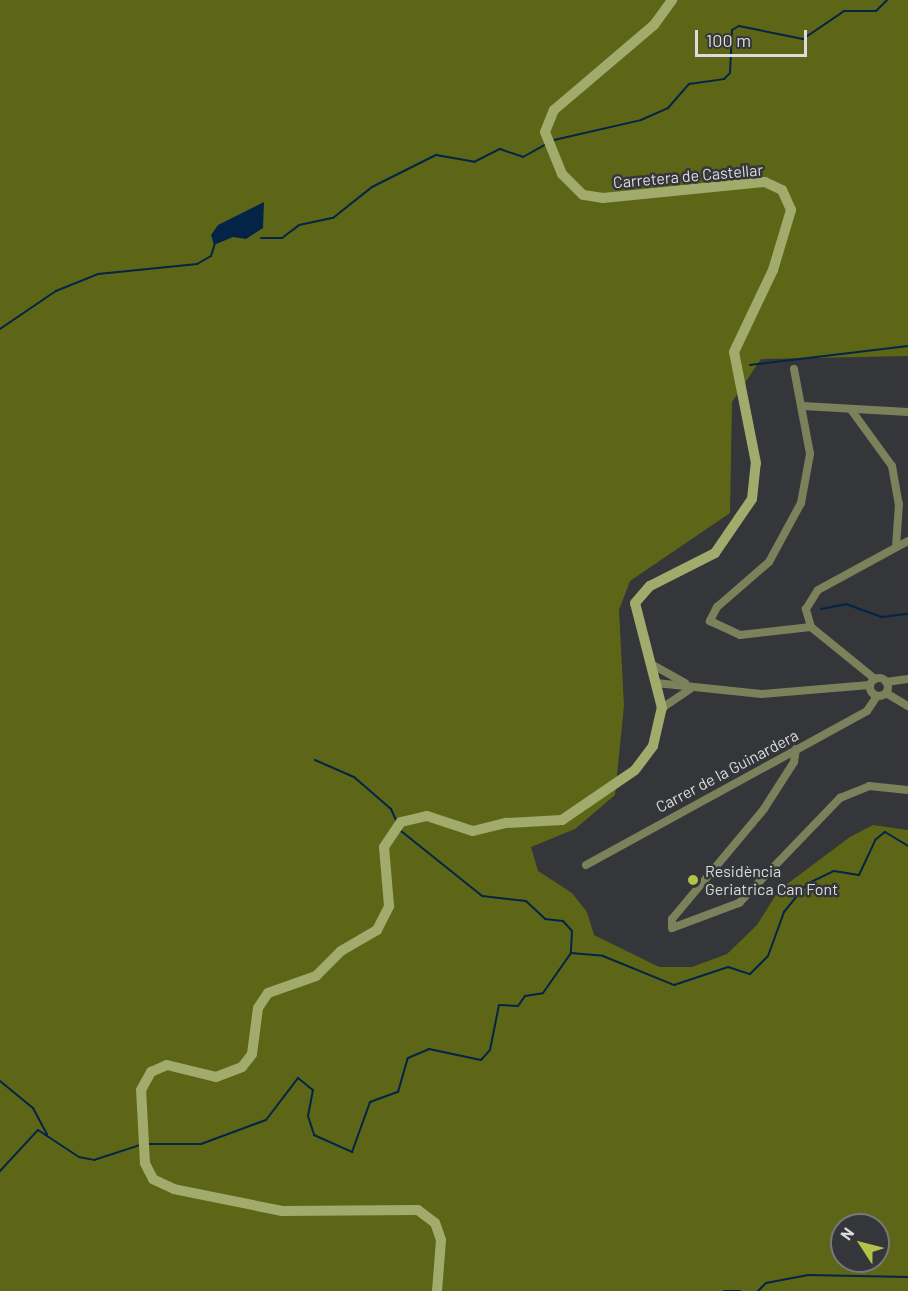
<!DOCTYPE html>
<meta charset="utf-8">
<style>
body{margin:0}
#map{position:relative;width:908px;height:1291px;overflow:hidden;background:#343639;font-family:Barlow,sans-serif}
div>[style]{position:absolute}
.forest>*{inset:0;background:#5d6617}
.water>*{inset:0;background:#032447}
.stream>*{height:2px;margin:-1px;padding:0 1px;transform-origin:1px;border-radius:1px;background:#032447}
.street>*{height:8px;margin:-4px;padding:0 4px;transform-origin:4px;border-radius:4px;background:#7b815a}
.street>.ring{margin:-4px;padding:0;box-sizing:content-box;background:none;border:8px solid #7b815a;border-radius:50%}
.secondary>*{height:10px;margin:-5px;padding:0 5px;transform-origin:5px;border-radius:5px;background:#a1ab6c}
.dots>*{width:16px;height:16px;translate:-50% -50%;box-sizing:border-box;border:3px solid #343639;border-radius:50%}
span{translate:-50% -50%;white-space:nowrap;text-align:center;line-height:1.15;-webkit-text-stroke:5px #343639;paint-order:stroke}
.street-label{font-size:16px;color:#dadcdd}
.poi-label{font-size:16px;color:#dadcdd}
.left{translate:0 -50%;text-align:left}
.north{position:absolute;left:830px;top:1213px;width:60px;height:60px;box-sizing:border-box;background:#343639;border:2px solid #76787b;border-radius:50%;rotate:306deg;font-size:16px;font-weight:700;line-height:24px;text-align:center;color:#dadcdd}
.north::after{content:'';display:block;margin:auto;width:21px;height:27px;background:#b4c24a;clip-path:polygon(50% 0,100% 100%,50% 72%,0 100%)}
.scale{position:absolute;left:695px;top:30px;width:112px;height:27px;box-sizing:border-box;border:3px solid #dadcdd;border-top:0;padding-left:8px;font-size:18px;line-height:21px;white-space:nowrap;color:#dadcdd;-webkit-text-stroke:4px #343639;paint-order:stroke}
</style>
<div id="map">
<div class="forest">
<i style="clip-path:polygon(evenodd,0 0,908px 0,908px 356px,761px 359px,732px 402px,730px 513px,630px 581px,619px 610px,624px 706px,615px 795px,575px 829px,531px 847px,538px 871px,572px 893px,587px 912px,594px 935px,659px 967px,692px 967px,727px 954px,757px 925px,779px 890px,850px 837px,873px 825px,908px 830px,908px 1291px,0 1291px,0 0,842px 1225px,878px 1225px,878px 1261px,842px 1261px,842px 1225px)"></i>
</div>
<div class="water">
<i style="clip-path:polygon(264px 202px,263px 228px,246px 239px,233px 237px,214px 245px,211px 235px,218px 225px)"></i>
</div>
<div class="stream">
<i style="left:554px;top:140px;width:89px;rotate:-12.9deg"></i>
<i style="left:641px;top:120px;width:30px;rotate:-24deg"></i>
<i style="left:668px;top:108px;width:32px;rotate:-49deg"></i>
<i style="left:689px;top:84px;width:35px;rotate:-8deg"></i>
<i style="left:724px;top:79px;width:8px;rotate:-45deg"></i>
<i style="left:730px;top:73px;width:43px;rotate:-87.3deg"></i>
<i style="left:732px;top:30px;width:8px;rotate:-30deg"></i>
<i style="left:739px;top:26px;width:65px;rotate:11.5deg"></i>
<i style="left:803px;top:39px;width:50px;rotate:-34.3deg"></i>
<i style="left:844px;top:11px;width:32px"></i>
<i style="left:876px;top:11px;width:16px;rotate:-45deg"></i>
<i style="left:261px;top:238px;width:21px"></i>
<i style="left:282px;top:238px;width:21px;rotate:-37deg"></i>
<i style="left:299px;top:225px;width:35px;rotate:-12deg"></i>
<i style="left:333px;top:218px;width:50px;rotate:-38.5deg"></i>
<i style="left:372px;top:187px;width:72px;rotate:-26.6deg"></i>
<i style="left:436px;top:155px;width:39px;rotate:10deg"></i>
<i style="left:474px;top:162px;width:29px;rotate:-27deg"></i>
<i style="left:500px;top:149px;width:24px;rotate:19deg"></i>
<i style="left:523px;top:157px;width:26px;rotate:-29deg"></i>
<i style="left:0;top:329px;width:68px;rotate:-34.2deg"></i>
<i style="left:56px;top:291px;width:45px;rotate:-22deg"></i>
<i style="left:98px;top:274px;width:100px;rotate:-5.8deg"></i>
<i style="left:197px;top:264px;width:16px;rotate:-30deg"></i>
<i style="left:211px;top:256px;width:14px;rotate:-73deg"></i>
<i style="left:750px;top:365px;width:159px;rotate:-6.9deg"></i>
<i style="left:821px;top:609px;width:25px;rotate:-11deg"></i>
<i style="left:846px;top:604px;width:38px;rotate:20deg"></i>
<i style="left:882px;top:617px;width:26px;rotate:-7deg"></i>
<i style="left:315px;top:760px;width:43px;rotate:23.6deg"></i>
<i style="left:354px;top:777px;width:49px;rotate:40.9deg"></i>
<i style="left:391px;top:809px;width:12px;rotate:66deg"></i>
<i style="left:401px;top:831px;width:104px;rotate:38.7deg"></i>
<i style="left:482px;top:896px;width:44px;rotate:6.5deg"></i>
<i style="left:526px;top:901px;width:26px;rotate:43deg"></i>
<i style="left:545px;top:919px;width:18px;rotate:6deg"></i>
<i style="left:563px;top:921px;width:13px;rotate:48deg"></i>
<i style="left:572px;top:931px;width:22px;rotate:93deg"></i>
<i style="left:571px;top:953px;width:32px;rotate:5deg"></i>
<i style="left:603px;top:956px;width:77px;rotate:22.2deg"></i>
<i style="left:674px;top:985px;width:57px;rotate:-18.4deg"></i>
<i style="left:728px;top:967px;width:23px;rotate:18deg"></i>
<i style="left:750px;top:974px;width:25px;rotate:-45deg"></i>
<i style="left:768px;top:956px;width:47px;rotate:-70deg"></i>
<i style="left:784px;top:912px;width:36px;rotate:-51deg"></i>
<i style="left:807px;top:884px;width:30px;rotate:-26deg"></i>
<i style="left:834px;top:871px;width:25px;rotate:9deg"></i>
<i style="left:859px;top:875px;width:38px;rotate:-65deg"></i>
<i style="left:875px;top:840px;width:13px;rotate:-39deg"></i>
<i style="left:885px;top:832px;width:27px;rotate:31deg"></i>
<i style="left:0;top:1081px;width:43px;rotate:39.3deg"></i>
<i style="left:33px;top:1108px;width:30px;rotate:62deg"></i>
<i style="left:148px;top:1144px;width:53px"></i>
<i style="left:201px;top:1144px;width:69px;rotate:-20.3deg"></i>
<i style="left:266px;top:1120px;width:53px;rotate:-52.7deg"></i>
<i style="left:298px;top:1078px;width:19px;rotate:39deg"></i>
<i style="left:313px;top:1090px;width:26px;rotate:101deg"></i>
<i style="left:308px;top:1116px;width:20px;rotate:72deg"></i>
<i style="left:314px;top:1135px;width:42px;rotate:24.1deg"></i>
<i style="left:352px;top:1152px;width:53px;rotate:-70.2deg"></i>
<i style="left:370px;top:1102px;width:30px;rotate:-20deg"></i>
<i style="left:398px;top:1092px;width:35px;rotate:-74deg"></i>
<i style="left:408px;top:1058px;width:23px;rotate:-23deg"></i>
<i style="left:429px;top:1049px;width:53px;rotate:11.9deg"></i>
<i style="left:481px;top:1060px;width:13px;rotate:-48deg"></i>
<i style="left:490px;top:1050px;width:46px;rotate:-78.7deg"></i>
<i style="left:499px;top:1005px;width:19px;rotate:3deg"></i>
<i style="left:518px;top:1006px;width:12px;rotate:-55deg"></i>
<i style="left:525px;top:996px;width:18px;rotate:-9deg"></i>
<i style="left:543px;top:993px;width:49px;rotate:-55deg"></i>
<i style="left:0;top:1171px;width:56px;rotate:-47.2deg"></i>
<i style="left:38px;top:1130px;width:49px;rotate:33.4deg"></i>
<i style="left:79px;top:1157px;width:15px;rotate:11deg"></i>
<i style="left:94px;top:1160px;width:48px;rotate:-18.1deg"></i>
<i style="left:724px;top:1291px;width:16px"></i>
<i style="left:758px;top:1291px;width:11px;rotate:-45deg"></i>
<i style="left:766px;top:1283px;width:43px;rotate:-10.8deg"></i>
<i style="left:808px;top:1275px;width:100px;rotate:1.1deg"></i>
</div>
<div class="street">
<i style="left:794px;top:369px;width:86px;rotate:79.3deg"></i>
<i style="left:810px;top:454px;width:50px;rotate:100.4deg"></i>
<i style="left:801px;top:503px;width:67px;rotate:118.5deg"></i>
<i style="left:769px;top:562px;width:69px;rotate:139.1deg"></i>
<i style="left:717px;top:607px;width:16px;rotate:117deg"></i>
<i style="left:710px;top:621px;width:33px;rotate:25deg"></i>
<i style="left:740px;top:635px;width:71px;rotate:-6.4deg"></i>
<i style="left:803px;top:406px;width:105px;rotate:3.3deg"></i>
<i style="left:852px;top:411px;width:68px;rotate:54deg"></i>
<i style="left:892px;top:466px;width:39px;rotate:80deg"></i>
<i style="left:899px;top:504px;width:43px;rotate:94deg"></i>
<i style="left:651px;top:664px;width:39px;rotate:29deg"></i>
<i class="ring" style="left:870px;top:678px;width:10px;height:10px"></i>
<i style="left:875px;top:679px;width:82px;rotate:-140.9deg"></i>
<i style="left:811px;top:627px;width:19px;rotate:-106deg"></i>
<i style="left:806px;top:609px;width:22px;rotate:-58deg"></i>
<i style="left:818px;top:590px;width:102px;rotate:-28.6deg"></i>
<i style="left:886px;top:682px;width:22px;rotate:-8deg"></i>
<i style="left:656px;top:683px;width:106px;rotate:6deg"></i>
<i style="left:761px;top:694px;width:109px;rotate:-4.7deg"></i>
<i style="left:886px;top:693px;width:26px;rotate:31deg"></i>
<i style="left:662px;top:708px;width:34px;rotate:-34deg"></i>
<i style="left:796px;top:749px;width:13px;rotate:99deg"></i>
<i style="left:794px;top:762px;width:56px;rotate:122.6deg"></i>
<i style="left:764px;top:809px;width:143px;rotate:129.9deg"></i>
<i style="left:672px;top:919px;width:9px;rotate:90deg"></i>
<i style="left:672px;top:928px;width:72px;rotate:-20.5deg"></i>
<i style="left:739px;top:903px;width:146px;rotate:-46.1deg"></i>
<i style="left:840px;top:798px;width:31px;rotate:-22deg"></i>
<i style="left:869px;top:786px;width:39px;rotate:6deg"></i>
<i style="left:586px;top:865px;width:320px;rotate:-28.7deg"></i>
<i style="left:867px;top:711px;width:18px;rotate:-56deg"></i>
</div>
<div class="secondary">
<i style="left:437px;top:1291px;width:51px;rotate:-85.5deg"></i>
<i style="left:441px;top:1240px;width:18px;rotate:-109deg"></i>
<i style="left:435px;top:1223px;width:21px;rotate:-143deg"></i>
<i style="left:418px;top:1210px;width:136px;rotate:179.6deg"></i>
<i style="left:282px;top:1211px;width:110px;rotate:-168.5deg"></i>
<i style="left:174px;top:1189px;width:23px;rotate:-155deg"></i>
<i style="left:153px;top:1179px;width:18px;rotate:-117deg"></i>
<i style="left:145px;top:1163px;width:73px;rotate:-93.1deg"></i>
<i style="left:141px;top:1090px;width:21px;rotate:-61deg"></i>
<i style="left:151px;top:1072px;width:17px;rotate:-24deg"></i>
<i style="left:167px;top:1065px;width:50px;rotate:13.8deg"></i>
<i style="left:216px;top:1077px;width:28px;rotate:-21deg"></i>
<i style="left:242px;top:1067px;width:16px;rotate:-52deg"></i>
<i style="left:252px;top:1054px;width:46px;rotate:-82.6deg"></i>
<i style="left:258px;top:1008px;width:18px;rotate:-56deg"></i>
<i style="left:268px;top:993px;width:51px;rotate:-19.5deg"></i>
<i style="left:316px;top:976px;width:35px;rotate:-45deg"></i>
<i style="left:341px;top:951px;width:42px;rotate:-30.3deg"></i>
<i style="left:377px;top:930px;width:27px;rotate:-63deg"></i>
<i style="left:389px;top:906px;width:59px;rotate:-94.8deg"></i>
<i style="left:384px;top:847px;width:30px;rotate:-56deg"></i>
<i style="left:401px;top:822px;width:27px;rotate:-13deg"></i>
<i style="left:427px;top:816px;width:48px;rotate:18.1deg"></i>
<i style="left:473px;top:831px;width:34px;rotate:-14deg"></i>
<i style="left:506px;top:823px;width:56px;rotate:-3.1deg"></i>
<i style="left:562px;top:820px;width:88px;rotate:-34.4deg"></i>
<i style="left:635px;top:770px;width:30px;rotate:-53deg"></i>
<i style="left:653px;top:746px;width:39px;rotate:-77deg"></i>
<i style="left:662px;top:708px;width:108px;rotate:-104.4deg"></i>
<i style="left:635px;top:603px;width:23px;rotate:-49deg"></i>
<i style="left:650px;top:586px;width:73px;rotate:-26.9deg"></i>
<i style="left:715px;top:553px;width:65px;rotate:-55.6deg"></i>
<i style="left:752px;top:499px;width:36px;rotate:-84deg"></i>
<i style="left:756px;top:463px;width:113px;rotate:-101.2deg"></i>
<i style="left:734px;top:352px;width:91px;rotate:-64.6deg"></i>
<i style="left:773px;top:270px;width:63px;rotate:-73.3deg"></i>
<i style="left:791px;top:210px;width:22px;rotate:-114deg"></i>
<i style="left:782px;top:190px;width:19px;rotate:-155deg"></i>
<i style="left:765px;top:182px;width:163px;rotate:174.4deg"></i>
<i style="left:603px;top:198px;width:20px;rotate:-171deg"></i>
<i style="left:583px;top:195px;width:30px;rotate:-135deg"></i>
<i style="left:562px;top:174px;width:45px;rotate:-112deg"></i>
<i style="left:545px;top:132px;width:24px;rotate:-68deg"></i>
<i style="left:554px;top:110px;width:131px;rotate:-40.4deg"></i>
<i style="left:654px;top:25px;width:31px;rotate:-54deg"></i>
</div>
<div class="dots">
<i style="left:693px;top:880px;background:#b4c24a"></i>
</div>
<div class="street-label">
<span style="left:688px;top:176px;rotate:-5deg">Carretera de Castellar</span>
<span style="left:727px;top:771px;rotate:-28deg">Carrer de la Guinardera</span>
</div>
<div class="poi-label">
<span class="left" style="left:705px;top:880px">Residència<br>Geriatrica Can Font</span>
</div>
<div class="north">N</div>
<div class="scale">100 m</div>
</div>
